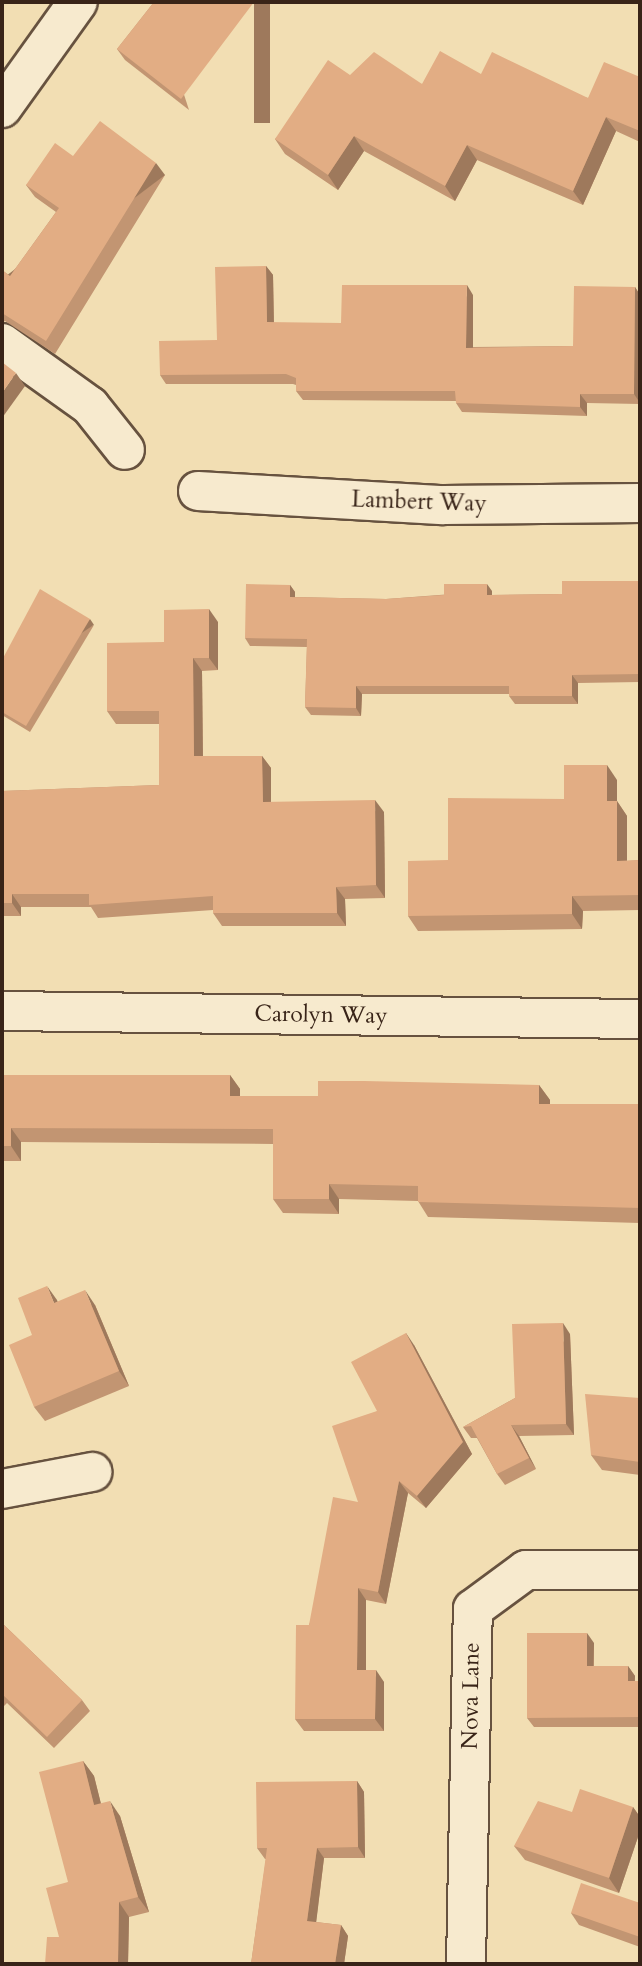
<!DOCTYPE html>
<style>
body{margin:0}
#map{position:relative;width:642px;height:1966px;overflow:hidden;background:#f2deb3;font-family:Cardo,serif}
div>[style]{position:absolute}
.roads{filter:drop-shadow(2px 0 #67523f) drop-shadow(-2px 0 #67523f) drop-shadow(0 2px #67523f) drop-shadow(0 -2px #67523f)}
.minor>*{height:38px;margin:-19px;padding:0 19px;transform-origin:19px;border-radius:19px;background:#f7eace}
.wall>*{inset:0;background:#c29572}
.shaded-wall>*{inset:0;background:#9e795c;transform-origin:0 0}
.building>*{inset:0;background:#e2ad84}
span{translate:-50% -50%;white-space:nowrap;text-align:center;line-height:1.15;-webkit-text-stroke:6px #f7eace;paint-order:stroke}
.street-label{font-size:23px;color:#392418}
.frame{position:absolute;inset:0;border:4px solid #392418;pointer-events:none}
</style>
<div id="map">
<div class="roads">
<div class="minor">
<i style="left:2px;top:108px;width:130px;rotate:-54.4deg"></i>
<i style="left:2px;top:343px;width:108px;rotate:35.6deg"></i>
<i style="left:90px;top:406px;width:56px;rotate:51.5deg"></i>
<i style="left:198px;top:491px;width:246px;rotate:3.3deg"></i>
<i style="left:444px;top:505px;width:196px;rotate:-0.6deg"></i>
<i style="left:2px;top:1011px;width:638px;rotate:0.72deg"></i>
<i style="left:2px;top:1489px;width:92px;rotate:-10.7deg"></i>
<i style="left:466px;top:1964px;width:355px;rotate:-88.9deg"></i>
<i style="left:473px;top:1609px;width:66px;rotate:-36.3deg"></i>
<i style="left:526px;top:1570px;width:114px"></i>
</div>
</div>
<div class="wall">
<i style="clip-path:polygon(154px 2px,189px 110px,125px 60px,117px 49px)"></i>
<i style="clip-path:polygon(481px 74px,588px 98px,640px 77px,640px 142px,616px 131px,583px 205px,477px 160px,455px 201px,364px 151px,338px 190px,285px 154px,275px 139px,350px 75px,422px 84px)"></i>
<i style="clip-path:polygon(73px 156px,165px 175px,55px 354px,5px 321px,2px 323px,2px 270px,10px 276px,56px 212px,35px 197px,26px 185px)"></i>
<i style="clip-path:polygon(266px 266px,273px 275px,274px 323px,341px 323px,473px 295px,473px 347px,573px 346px,635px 287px,640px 295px,640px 404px,587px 403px,587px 416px,462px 412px,456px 403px,456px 401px,303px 400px,296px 391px,296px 385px,293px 384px,166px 384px,160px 375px,217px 340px)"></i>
<i style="clip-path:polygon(640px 581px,640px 682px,578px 683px,578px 704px,515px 704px,509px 696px,509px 694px,362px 694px,361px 716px,311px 715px,305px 707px,307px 647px,250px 646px,245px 638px,290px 585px,295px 592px,295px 597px,386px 599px,492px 591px,492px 595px,562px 594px)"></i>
<i style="clip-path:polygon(218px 622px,218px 670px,202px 671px,203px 756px,262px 756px,271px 768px,271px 802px,384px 812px,385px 898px,345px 899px,346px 926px,222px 926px,213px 913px,213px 910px,98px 918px,91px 907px,21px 907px,21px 916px,2px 916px,2px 791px,159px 785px,159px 724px,116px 724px,107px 711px,164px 642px)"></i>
<i style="clip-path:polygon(94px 625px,30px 732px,2px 715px,2px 660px)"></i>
<i style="clip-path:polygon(617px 780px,617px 801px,627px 816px,627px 861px,640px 860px,640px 910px,583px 911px,582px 929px,418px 931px,408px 916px,448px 860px,564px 799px)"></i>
<i style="clip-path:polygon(2px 1075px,230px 1075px,240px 1089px,240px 1096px,318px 1096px,539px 1085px,550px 1100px,550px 1104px,640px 1104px,640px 1223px,428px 1217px,418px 1201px,339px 1199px,339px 1214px,283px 1213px,273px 1199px,273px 1144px,21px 1142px,21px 1161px,2px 1161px)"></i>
<i style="clip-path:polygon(57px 1302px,95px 1305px,129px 1386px,45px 1421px,34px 1407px,32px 1335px)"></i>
<i style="clip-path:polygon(570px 1334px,574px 1435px,519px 1436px,536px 1469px,505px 1485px,497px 1474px,477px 1438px,471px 1438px,463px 1427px,515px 1398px)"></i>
<i style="clip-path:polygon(414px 1345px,472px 1454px,426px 1508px,408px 1493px,386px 1604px,366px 1600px,366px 1670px,384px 1682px,384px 1731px,304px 1731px,295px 1719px,309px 1625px,358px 1502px,377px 1411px)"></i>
<i style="clip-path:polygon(640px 1398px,640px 1475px,602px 1470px,591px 1455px)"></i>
<i style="clip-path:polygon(2px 1623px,82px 1700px,90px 1711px,54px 1748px,7px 1703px,2px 1708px)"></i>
<i style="clip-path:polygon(594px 1643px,594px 1666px,628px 1666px,635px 1676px,635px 1681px,640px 1681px,640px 1727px,534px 1727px,527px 1718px)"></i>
<i style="clip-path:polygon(83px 1761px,94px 1776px,101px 1804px,120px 1816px,149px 1912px,129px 1917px,128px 1964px,45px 1964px,59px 1937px,68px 1882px)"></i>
<i style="clip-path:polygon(357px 1781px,364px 1792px,365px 1858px,324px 1858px,316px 1922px,341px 1925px,348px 1936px,344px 1964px,251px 1964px,266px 1859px,265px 1859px,257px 1848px)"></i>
<i style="clip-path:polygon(633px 1807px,640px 1817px,640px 1831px,619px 1893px,525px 1860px,514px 1846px)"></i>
<i style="clip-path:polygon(640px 1903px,640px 1947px,579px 1925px,571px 1913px)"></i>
</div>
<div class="shaded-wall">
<i style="left:254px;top:2px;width:16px;height:121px"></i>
<i style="clip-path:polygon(606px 117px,616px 131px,583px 205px,573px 191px)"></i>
<i style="clip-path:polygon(354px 136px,364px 151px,338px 190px,328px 175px)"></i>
<i style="clip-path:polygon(467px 145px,477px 160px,455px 201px,445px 186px)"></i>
<i style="left:156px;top:163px;width:15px;height:209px;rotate:53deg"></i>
<i style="clip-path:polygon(266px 266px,273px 275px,274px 332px,267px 322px)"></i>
<i style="clip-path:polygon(467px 285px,473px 295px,473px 357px,466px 348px)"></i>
<i style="clip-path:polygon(635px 287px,640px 295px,640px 403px,634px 394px)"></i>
<i style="clip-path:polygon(16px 373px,25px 386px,2px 418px,2px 393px)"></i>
<i style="clip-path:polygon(580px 394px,587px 403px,587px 416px,580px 407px)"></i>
<i style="clip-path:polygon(487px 584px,492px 591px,492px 603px,487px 595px)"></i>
<i style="clip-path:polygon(290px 585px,295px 592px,295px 605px,290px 597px)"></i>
<i style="clip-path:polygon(209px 609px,218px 622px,218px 670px,209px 658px)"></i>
<i style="left:90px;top:619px;width:7px;height:125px;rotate:56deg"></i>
<i style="clip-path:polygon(193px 658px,202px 671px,203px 769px,194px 756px)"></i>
<i style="clip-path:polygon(572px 675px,578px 683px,578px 704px,572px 696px)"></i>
<i style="clip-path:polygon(356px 686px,362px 694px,361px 716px,356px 708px)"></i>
<i style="clip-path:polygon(262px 756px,271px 768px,271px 815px,263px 802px)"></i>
<i style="clip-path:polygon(607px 765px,617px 780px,617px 815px,607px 801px)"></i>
<i style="clip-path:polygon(375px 800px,384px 812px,385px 898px,376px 885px)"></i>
<i style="clip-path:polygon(617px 801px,627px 816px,627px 875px,617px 861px)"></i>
<i style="clip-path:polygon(336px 887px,345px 899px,346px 926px,337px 913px)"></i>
<i style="clip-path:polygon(12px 894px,21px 907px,21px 916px,12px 903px)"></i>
<i style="clip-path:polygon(572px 896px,583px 911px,582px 929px,572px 914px)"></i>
<i style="clip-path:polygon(230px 1075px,240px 1089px,240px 1111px,230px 1096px)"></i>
<i style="clip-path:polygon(539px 1085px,550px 1100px,550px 1118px,539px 1104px)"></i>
<i style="clip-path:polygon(11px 1128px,21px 1142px,21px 1161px,11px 1146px)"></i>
<i style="clip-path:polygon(329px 1184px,339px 1199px,339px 1214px,329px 1199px)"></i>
<i style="clip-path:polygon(47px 1286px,57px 1300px,64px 1318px,54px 1303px)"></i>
<i style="clip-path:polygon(85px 1290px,95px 1305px,129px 1386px,119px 1371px)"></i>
<i style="clip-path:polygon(563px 1323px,570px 1334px,574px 1435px,566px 1424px)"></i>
<i style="clip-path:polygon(406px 1333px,414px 1345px,472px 1454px,426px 1508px,417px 1496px)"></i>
<i style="clip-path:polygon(511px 1425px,519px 1436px,536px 1469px,529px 1458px)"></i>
<i style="clip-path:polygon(399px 1481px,408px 1493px,386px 1604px,378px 1592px)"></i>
<i style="clip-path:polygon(358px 1588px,366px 1600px,366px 1682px,357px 1670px)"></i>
<i style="clip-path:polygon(587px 1633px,594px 1643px,593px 1675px,587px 1666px)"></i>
<i style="clip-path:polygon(628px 1666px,635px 1676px,634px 1691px,628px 1681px)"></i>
<i style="clip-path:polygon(376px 1670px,384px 1682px,384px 1731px,375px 1719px)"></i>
<i style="clip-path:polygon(83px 1761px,94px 1776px,105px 1820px,94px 1805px)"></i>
<i style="clip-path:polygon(357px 1781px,364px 1792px,365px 1858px,358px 1847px)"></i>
<i style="clip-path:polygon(110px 1801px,120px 1816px,149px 1912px,138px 1897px)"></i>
<i style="clip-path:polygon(633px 1807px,640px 1817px,640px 1831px,619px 1893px,609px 1878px)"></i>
<i style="clip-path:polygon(317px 1848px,324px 1858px,315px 1932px,307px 1921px)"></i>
<i style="clip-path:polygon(119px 1902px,129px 1917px,128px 1964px,118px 1964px)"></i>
<i style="clip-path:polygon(341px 1925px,348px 1936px,344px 1964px,335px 1964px)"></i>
</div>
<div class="building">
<i style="clip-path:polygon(154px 2px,254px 2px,181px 99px,117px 49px)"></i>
<i style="clip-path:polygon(440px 51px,481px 74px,492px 52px,588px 98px,604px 62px,640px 77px,640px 131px,606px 117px,573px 191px,467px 145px,445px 186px,354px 136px,328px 175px,275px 139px,328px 60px,350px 75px,374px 52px,422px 84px)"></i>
<i style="clip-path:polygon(100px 121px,156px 163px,46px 341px,2px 313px,2px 270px,10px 276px,59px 208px,26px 185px,55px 143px,73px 156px)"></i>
<i style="clip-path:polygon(266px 266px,267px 322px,341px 323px,342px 285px,467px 285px,466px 348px,573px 346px,574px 286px,635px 287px,634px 394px,580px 394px,580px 407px,456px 403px,455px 391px,296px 391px,296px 378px,286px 374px,160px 375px,159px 341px,217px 340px,215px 267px)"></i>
<i style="clip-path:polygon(2px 362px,16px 373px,2px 393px)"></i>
<i style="clip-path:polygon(562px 581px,640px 581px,640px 674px,572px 675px,572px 696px,509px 696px,509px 686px,356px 686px,356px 708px,305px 707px,307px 639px,245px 638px,246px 584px,290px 585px,290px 597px,386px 599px,444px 595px,444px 584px,487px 584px,487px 595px,562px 594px)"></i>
<i style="clip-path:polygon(40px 589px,90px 619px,26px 726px,2px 712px,2px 660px)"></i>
<i style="clip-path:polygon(209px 609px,209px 658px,193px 658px,194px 756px,262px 756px,263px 802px,375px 800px,376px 885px,336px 887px,337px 913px,213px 913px,213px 896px,89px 905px,89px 894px,12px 894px,12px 903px,2px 903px,2px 791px,159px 785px,159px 711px,107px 711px,107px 643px,164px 642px,164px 610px)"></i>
<i style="clip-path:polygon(564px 765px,607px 765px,607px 801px,617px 801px,617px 861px,640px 860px,640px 895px,572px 896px,572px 914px,408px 916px,408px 861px,448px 860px,448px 798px,564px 799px)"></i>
<i style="clip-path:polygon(2px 1075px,230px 1075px,230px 1096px,318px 1096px,318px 1081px,364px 1081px,539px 1085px,539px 1104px,640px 1104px,640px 1208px,418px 1202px,418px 1186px,329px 1184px,329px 1199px,273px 1199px,273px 1129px,11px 1128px,11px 1146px,2px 1146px)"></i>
<i style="clip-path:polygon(47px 1286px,54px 1303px,85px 1290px,119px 1371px,34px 1407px,9px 1345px,32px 1335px,18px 1298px)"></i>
<i style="clip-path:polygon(563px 1323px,566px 1424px,511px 1425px,529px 1458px,497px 1474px,471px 1426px,463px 1427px,515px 1398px,512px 1324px)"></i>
<i style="clip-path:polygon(406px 1333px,463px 1442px,417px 1496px,399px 1481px,378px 1592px,358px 1588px,357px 1670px,376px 1670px,375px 1719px,295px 1719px,296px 1625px,309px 1625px,333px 1497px,358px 1502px,332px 1426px,377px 1411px,351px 1362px)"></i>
<i style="clip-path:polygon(585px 1394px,640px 1398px,640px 1462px,591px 1455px)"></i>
<i style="clip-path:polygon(2px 1623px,82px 1700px,47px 1737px,2px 1694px)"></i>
<i style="clip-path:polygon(527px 1633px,587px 1633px,587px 1666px,628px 1666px,628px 1681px,640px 1681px,640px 1717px,527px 1718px)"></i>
<i style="clip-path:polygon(83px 1761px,94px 1805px,110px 1801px,138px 1897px,119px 1902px,118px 1964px,45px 1964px,47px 1937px,59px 1937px,46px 1888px,68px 1882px,39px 1772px)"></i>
<i style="clip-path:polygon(357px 1781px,358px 1847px,317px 1848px,307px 1921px,341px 1925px,335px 1964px,251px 1964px,267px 1848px,257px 1848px,256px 1782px)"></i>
<i style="clip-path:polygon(580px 1789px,633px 1807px,609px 1878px,514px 1846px,538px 1801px,572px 1812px)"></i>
<i style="clip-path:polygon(581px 1883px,640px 1903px,640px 1937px,571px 1913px)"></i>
</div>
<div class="street-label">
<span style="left:419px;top:502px;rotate:2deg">Lambert Way</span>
<span style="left:321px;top:1015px;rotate:1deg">Carolyn Way</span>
<span style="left:471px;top:1696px;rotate:-89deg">Nova Lane</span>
</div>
<div class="frame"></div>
</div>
